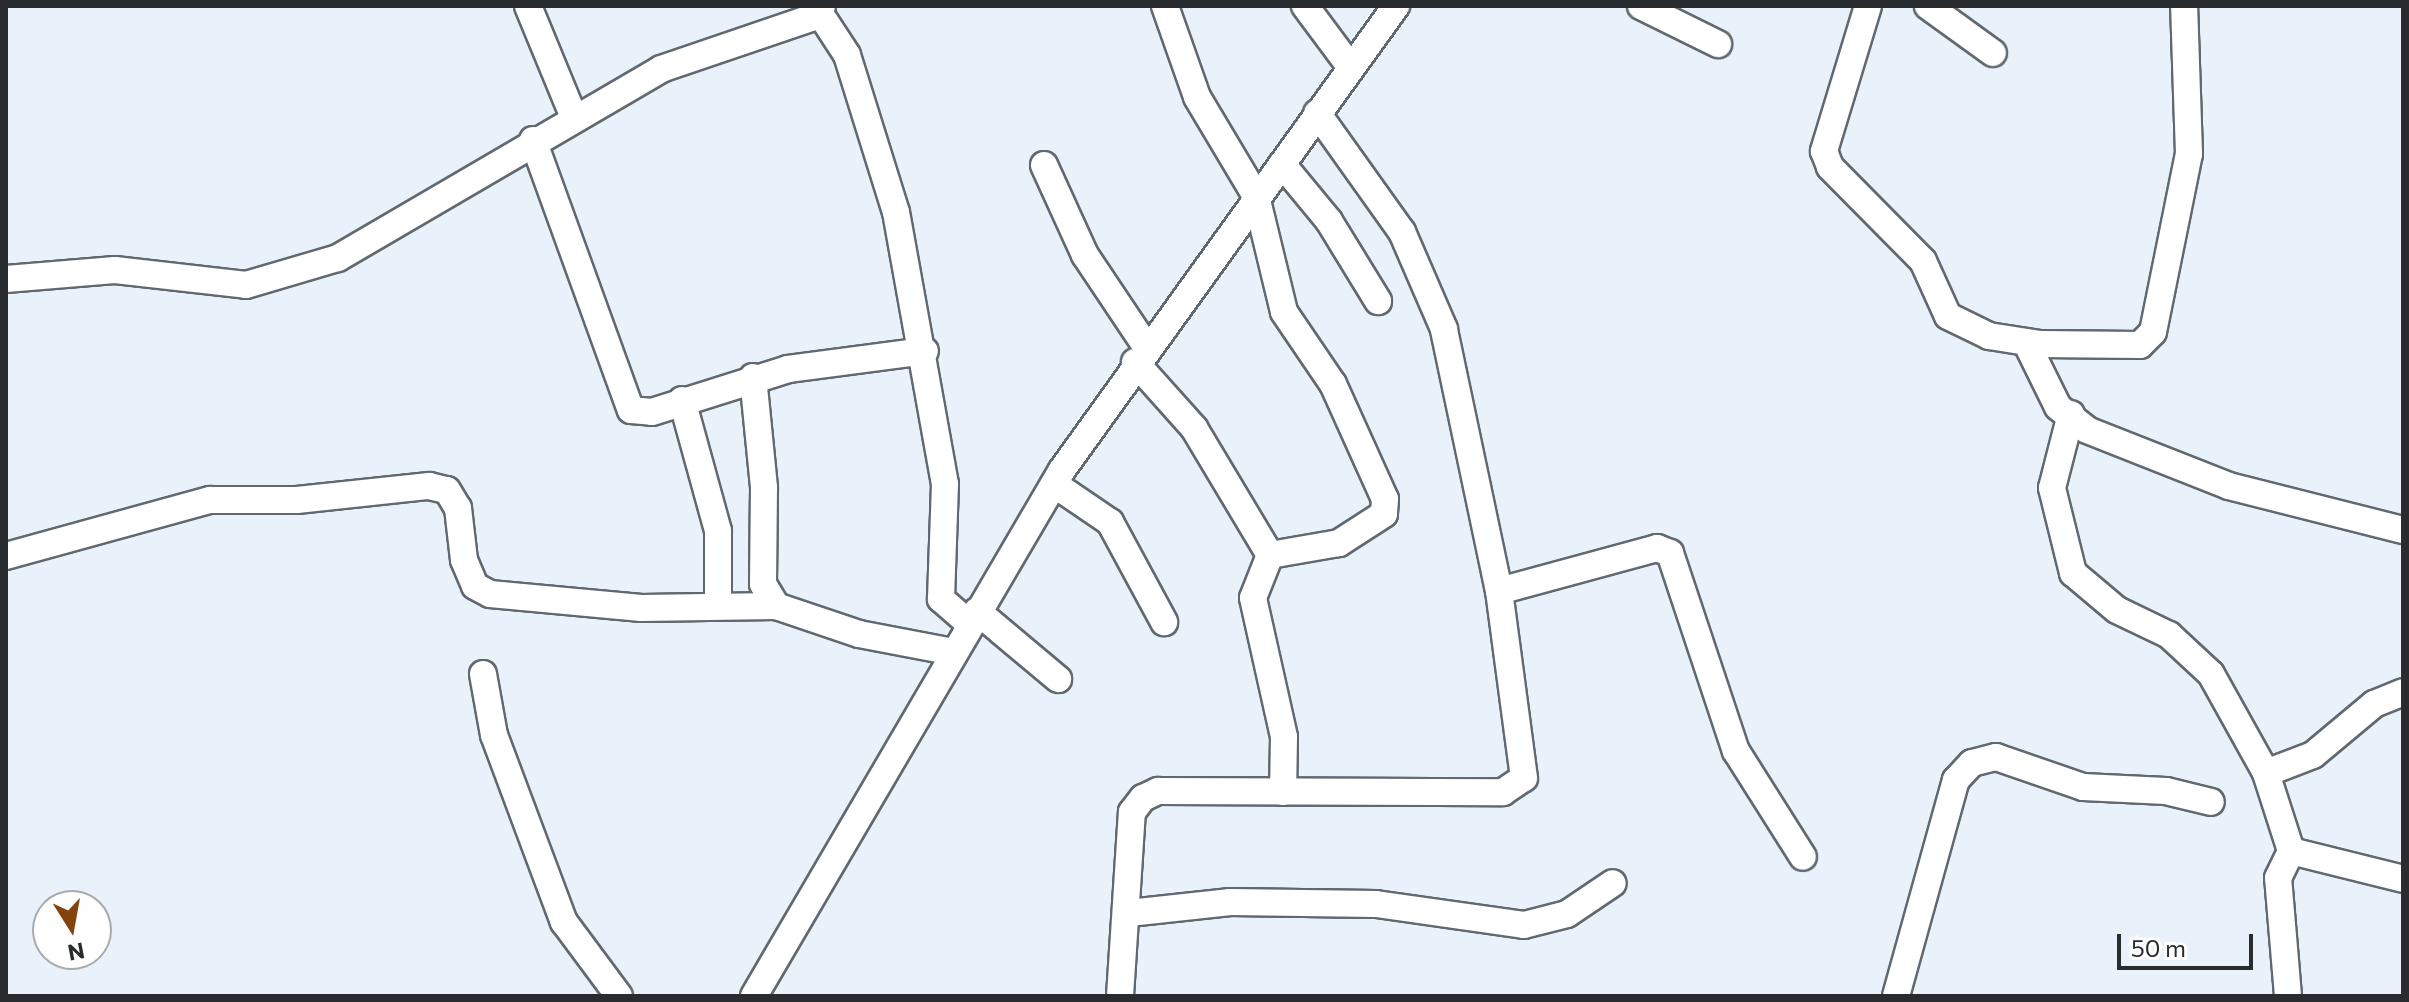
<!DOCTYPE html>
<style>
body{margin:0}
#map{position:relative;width:2409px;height:1002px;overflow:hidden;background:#e9f2fa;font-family:Commissioner,sans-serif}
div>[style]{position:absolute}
.roads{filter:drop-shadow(2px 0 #616970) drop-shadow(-2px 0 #616970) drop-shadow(0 2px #616970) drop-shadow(0 -2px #616970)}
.minor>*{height:26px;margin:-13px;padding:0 13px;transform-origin:13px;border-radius:13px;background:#fff}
span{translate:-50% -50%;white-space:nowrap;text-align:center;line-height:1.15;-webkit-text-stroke:8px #fefefe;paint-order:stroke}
.frame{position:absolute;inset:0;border:8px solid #292c2f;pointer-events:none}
.north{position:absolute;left:32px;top:890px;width:80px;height:80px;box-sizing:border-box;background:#fefefe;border:2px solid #a9aaab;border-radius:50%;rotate:169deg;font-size:22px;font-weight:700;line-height:32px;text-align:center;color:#292c2f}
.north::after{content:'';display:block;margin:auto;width:28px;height:36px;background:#83430c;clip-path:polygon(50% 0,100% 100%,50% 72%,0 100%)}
.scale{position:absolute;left:2117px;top:934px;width:136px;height:36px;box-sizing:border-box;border:4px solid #292c2f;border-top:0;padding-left:10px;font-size:24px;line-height:28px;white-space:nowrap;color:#292c2f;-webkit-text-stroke:6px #fefefe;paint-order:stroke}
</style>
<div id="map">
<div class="roads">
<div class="minor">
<i style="left:528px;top:6px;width:118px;rotate:67.6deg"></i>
<i style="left:1165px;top:6px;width:96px;rotate:70.6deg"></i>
<i style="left:1197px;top:97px;width:115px;rotate:59.2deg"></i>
<i style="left:1256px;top:196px;width:119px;rotate:76.4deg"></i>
<i style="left:1284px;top:312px;width:87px;rotate:55.8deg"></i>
<i style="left:1333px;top:384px;width:126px;rotate:65.7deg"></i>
<i style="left:1385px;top:499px;width:15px;rotate:94deg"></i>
<i style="left:1384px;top:514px;width:54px;rotate:147.2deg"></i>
<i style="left:1339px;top:543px;width:70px;rotate:170.1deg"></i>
<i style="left:1305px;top:6px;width:74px;rotate:53.3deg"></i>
<i style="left:1641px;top:6px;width:86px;rotate:26.3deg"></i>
<i style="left:1868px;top:6px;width:152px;rotate:106.9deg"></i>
<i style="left:1824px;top:151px;width:17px;rotate:69deg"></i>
<i style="left:1830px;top:167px;width:132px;rotate:45.3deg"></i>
<i style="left:1923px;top:261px;width:60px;rotate:65.6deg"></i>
<i style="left:1948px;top:316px;width:46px;rotate:26deg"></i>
<i style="left:1989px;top:336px;width:52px;rotate:8.9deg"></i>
<i style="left:2040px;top:344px;width:100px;rotate:0.6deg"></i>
<i style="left:2140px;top:345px;width:18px;rotate:-45deg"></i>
<i style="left:2153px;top:332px;width:182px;rotate:-78.6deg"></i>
<i style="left:2189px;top:154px;width:148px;rotate:-91.9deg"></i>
<i style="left:1928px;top:6px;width:80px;rotate:35.9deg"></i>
<i style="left:819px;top:12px;width:51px;rotate:56.9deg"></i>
<i style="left:847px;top:55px;width:164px;rotate:72.7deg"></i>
<i style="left:896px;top:212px;width:276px;rotate:79.8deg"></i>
<i style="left:945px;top:484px;width:115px;rotate:92deg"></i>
<i style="left:941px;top:599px;width:38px;rotate:41deg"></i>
<i style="left:533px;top:140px;width:287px;rotate:70.1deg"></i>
<i style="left:631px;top:410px;width:21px;rotate:5deg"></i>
<i style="left:652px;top:412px;width:143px;rotate:-17.5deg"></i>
<i style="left:788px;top:369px;width:138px;rotate:-7.5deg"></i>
<i style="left:1282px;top:164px;width:74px;rotate:50.5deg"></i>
<i style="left:1329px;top:221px;width:94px;rotate:58.5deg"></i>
<i style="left:1044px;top:165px;width:99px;rotate:65.5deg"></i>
<i style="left:1085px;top:255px;width:110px;rotate:56.2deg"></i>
<i style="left:6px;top:279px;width:109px;rotate:-4.7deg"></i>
<i style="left:115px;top:270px;width:132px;rotate:6.5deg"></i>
<i style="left:246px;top:285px;width:96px;rotate:-16.4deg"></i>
<i style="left:338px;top:258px;width:374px;rotate:-30.3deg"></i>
<i style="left:661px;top:69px;width:158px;rotate:-18.8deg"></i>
<i style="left:811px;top:18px;width:16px;rotate:-47deg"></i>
<i style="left:2026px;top:342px;width:72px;rotate:63.8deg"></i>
<i style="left:2058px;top:407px;width:37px;rotate:38deg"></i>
<i style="left:2087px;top:430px;width:153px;rotate:21.5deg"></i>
<i style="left:2229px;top:486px;width:179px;rotate:14.2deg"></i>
<i style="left:1135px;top:362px;width:89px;rotate:48.2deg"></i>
<i style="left:1194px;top:428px;width:148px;rotate:59.1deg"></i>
<i style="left:1270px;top:555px;width:46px;rotate:111.6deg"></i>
<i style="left:1253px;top:598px;width:142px;rotate:77.4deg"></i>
<i style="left:1284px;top:737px;width:55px;rotate:91deg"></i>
<i style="left:753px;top:377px;width:112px;rotate:84.3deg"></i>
<i style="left:764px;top:488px;width:96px;rotate:90.6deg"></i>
<i style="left:763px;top:584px;width:26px;rotate:59deg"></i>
<i style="left:682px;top:400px;width:136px;rotate:74.6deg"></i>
<i style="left:718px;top:531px;width:71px;rotate:90deg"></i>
<i style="left:2071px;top:414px;width:76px;rotate:104.4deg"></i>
<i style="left:2052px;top:488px;width:88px;rotate:76.1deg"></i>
<i style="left:2073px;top:573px;width:57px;rotate:40.1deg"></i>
<i style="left:2117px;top:610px;width:58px;rotate:25.7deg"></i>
<i style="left:2169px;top:635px;width:57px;rotate:42.9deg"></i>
<i style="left:2211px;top:674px;width:113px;rotate:60.9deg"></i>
<i style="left:2266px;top:773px;width:82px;rotate:72.2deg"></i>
<i style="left:2291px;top:851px;width:115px;rotate:14deg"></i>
<i style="left:1054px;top:484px;width:68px;rotate:34.2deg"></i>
<i style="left:1110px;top:522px;width:114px;rotate:61.6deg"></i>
<i style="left:6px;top:556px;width:212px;rotate:-15.4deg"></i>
<i style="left:210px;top:500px;width:87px"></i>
<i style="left:297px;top:500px;width:133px;rotate:-6.1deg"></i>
<i style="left:429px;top:486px;width:18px;rotate:13deg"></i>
<i style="left:447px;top:490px;width:21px;rotate:59deg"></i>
<i style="left:458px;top:508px;width:52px;rotate:83.4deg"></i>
<i style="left:464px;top:560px;width:28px;rotate:67deg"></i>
<i style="left:475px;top:586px;width:17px;rotate:28deg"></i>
<i style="left:490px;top:594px;width:152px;rotate:5.3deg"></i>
<i style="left:641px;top:608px;width:135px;rotate:-0.8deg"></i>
<i style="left:776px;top:606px;width:88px;rotate:18.6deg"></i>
<i style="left:859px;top:634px;width:96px;rotate:10.8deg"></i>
<i style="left:1499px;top:591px;width:164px;rotate:-15.2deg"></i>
<i style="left:1657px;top:548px;width:14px;rotate:21deg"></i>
<i style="left:1670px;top:553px;width:209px;rotate:71.6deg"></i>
<i style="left:1736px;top:751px;width:125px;rotate:57.7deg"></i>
<i style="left:977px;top:611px;width:106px;rotate:40deg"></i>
<i style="left:483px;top:674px;width:62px;rotate:79.8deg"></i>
<i style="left:494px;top:735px;width:200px;rotate:69.5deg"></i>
<i style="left:564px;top:922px;width:92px;rotate:53.4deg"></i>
<i style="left:2266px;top:773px;width:50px;rotate:-21deg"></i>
<i style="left:2313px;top:755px;width:80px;rotate:-39.9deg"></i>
<i style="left:2374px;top:704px;width:31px;rotate:-22deg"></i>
<i style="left:1129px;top:913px;width:102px;rotate:-6.2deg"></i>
<i style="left:1230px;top:902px;width:146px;rotate:0.8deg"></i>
<i style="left:1376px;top:904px;width:149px;rotate:8.1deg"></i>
<i style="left:1524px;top:925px;width:44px;rotate:-14.3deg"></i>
<i style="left:1567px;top:914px;width:55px;rotate:-34deg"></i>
<i style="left:754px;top:996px;width:610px;rotate:-59.65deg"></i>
<i style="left:1062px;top:470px;width:572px;rotate:-54.25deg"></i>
<i style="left:1120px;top:996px;width:184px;rotate:-86.3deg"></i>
<i style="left:1132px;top:812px;width:18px;rotate:-52deg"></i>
<i style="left:1143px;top:798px;width:17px;rotate:-25deg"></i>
<i style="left:1158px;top:791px;width:345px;rotate:0.2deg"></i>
<i style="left:1503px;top:792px;width:25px;rotate:-34deg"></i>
<i style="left:1524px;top:778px;width:189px;rotate:-97.6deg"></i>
<i style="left:1499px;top:591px;width:268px;rotate:-101.9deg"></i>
<i style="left:1444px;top:329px;width:106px;rotate:-113.4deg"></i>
<i style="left:1402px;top:232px;width:146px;rotate:-125.5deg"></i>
<i style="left:1896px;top:996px;width:224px;rotate:-74.5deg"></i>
<i style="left:1956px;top:780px;width:23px;rotate:-47deg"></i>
<i style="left:1972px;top:763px;width:25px;rotate:-14deg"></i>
<i style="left:1996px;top:757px;width:92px;rotate:19deg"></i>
<i style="left:2083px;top:787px;width:83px;rotate:2.8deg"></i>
<i style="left:2166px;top:791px;width:46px;rotate:13.7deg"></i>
<i style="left:2288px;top:996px;width:118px;rotate:-94.8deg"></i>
<i style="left:2278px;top:878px;width:30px;rotate:-64deg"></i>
</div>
</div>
<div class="frame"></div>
<div class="north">N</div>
<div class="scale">50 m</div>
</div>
